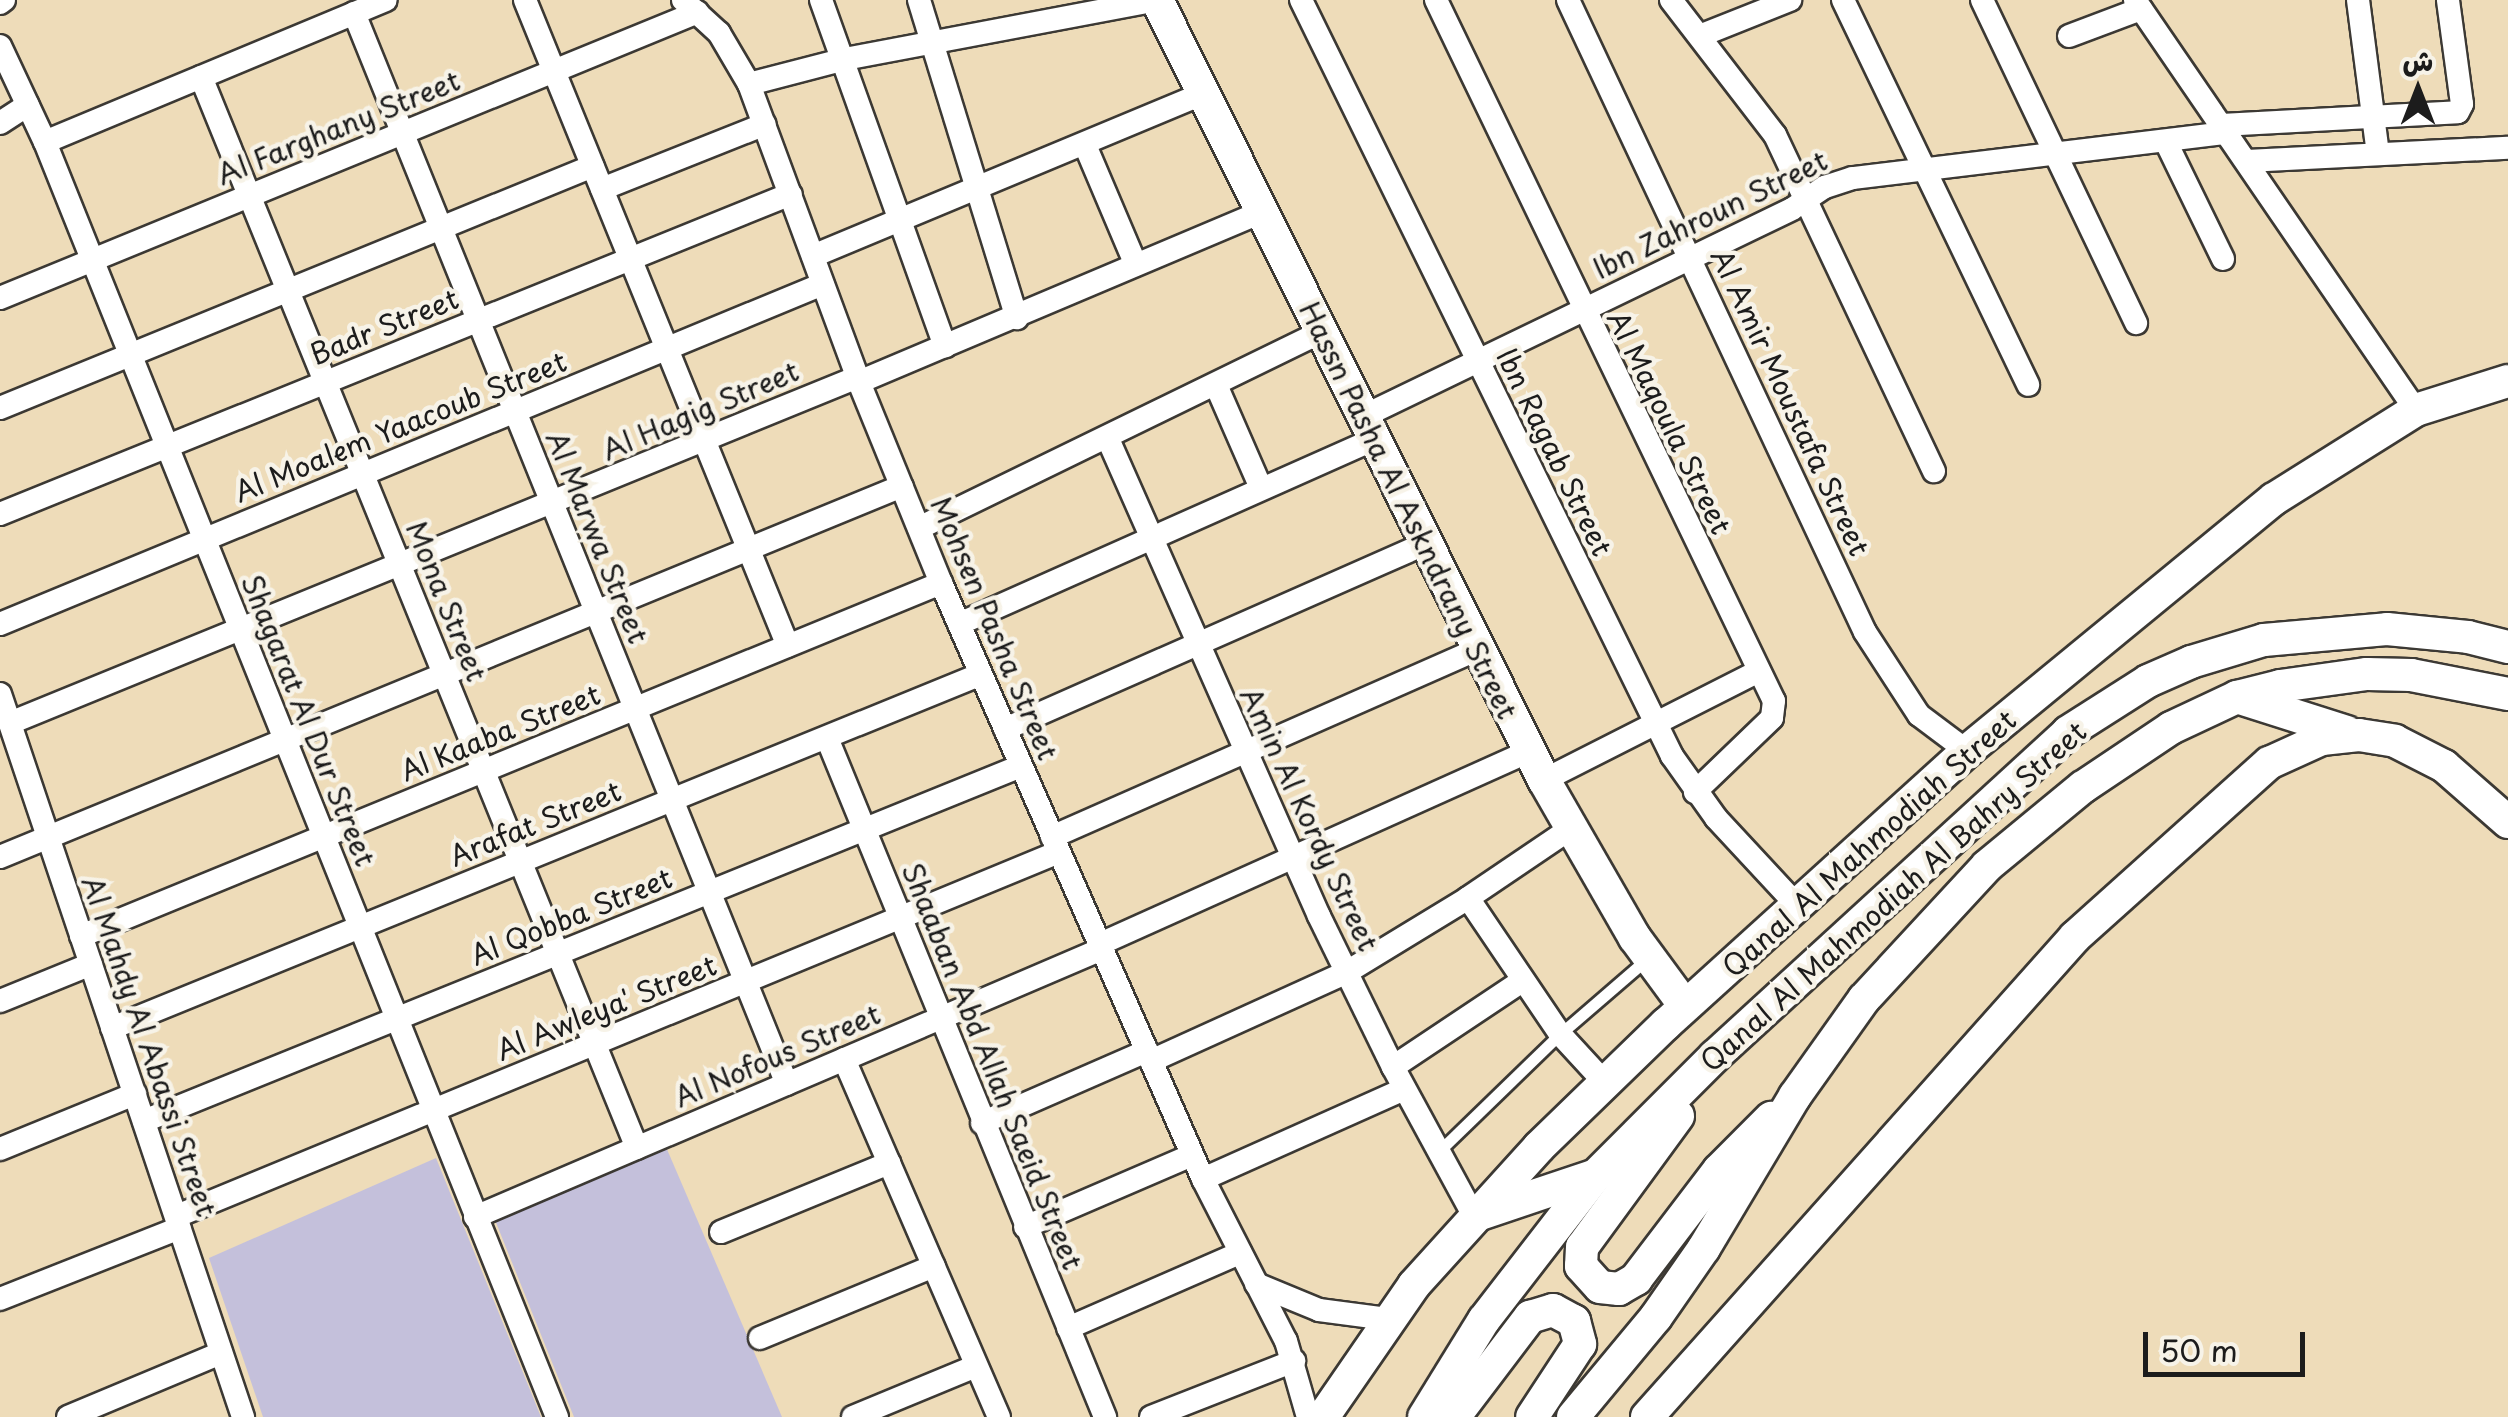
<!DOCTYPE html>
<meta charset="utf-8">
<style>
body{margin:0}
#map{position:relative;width:2508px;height:1417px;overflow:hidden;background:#eedcb9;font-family:"Playpen Sans","Playpen Sans Arabic",sans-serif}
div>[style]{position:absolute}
.industrial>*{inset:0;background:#c4c0db}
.roads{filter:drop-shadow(2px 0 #3c3934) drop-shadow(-2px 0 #3c3934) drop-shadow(0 2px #3c3934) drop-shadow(0 -2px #3c3934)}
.lane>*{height:11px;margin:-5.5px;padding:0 5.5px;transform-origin:5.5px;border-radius:5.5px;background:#fff}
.street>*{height:22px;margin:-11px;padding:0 11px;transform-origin:11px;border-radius:11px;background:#fff}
.secondary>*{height:32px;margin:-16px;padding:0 16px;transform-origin:16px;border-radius:16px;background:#fff}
span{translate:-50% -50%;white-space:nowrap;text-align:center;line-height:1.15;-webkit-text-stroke:9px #f7f3e8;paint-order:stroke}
.street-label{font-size:28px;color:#1c1c1c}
.north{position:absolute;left:2368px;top:40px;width:100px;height:100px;-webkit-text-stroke:8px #f7f3e8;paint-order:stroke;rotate:0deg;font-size:28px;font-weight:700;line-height:40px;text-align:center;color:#1c1c1c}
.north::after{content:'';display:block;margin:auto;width:35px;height:45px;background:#1c1c1c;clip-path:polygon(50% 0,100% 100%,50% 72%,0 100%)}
.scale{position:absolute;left:2143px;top:1332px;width:162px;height:45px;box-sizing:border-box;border:5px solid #1c1c1c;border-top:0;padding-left:12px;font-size:30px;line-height:35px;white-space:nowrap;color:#1c1c1c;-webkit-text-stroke:8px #f7f3e8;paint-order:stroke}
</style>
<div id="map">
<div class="industrial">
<i style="clip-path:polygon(666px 1147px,782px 1417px,574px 1417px,495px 1220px)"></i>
<i style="clip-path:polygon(436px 1158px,541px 1417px,263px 1417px,209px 1258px)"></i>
</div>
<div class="roads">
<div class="lane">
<i style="left:1437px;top:1153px;width:171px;rotate:-44.1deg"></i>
<i style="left:1560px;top:1034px;width:115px;rotate:-40.8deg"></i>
</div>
<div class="street">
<i style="left:525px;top:0;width:697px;rotate:67.85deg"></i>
<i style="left:683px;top:0;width:49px;rotate:42.5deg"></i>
<i style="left:719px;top:33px;width:59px;rotate:59.5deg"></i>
<i style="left:749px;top:84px;width:318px;rotate:69.7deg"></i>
<i style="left:859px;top:382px;width:217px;rotate:67.8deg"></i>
<i style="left:941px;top:583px;width:651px;rotate:66.27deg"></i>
<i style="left:1203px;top:1179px;width:182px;rotate:62.9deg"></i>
<i style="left:1286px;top:1341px;width:79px;rotate:73.9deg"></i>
<i style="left:821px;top:0;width:368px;rotate:70.3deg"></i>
<i style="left:919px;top:0;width:333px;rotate:72.9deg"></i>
<i style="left:1301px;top:0;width:842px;rotate:63.86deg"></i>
<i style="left:1672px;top:756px;width:76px;rotate:54.6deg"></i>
<i style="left:1716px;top:818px;width:117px;rotate:47.1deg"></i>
<i style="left:1436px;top:0;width:778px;rotate:64.26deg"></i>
<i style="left:1774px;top:701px;width:17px;rotate:97deg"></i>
<i style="left:1772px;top:718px;width:107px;rotate:136.1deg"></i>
<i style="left:1568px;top:0;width:698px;rotate:64.83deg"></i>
<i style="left:1865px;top:632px;width:99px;rotate:57deg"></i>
<i style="left:1919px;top:715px;width:60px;rotate:36.9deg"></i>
<i style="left:1671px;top:0;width:170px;rotate:52.4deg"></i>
<i style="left:1775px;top:135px;width:372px;rotate:64.7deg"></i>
<i style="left:1843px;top:0;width:427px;rotate:64.3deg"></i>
<i style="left:1982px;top:0;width:358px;rotate:64.5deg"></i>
<i style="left:2135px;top:0;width:497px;rotate:55.6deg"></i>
<i style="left:2358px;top:0;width:155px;rotate:82.6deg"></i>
<i style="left:0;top:3px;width:5px;rotate:-37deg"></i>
<i style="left:354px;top:13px;width:1155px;rotate:67.99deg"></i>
<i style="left:1702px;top:35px;width:95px;rotate:-21.7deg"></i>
<i style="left:2069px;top:36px;width:77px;rotate:-20.6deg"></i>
<i style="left:0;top:46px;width:106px;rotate:64.9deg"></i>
<i style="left:45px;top:142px;width:1374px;rotate:68.12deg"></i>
<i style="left:201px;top:77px;width:1156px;rotate:67.85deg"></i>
<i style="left:749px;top:84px;width:99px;rotate:-14.6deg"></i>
<i style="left:845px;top:59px;width:318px;rotate:-10.7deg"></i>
<i style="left:0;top:123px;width:33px;rotate:-33deg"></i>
<i style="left:2221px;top:125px;width:237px;rotate:-3.1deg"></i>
<i style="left:2458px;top:112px;width:9px;rotate:-63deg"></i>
<i style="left:2462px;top:104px;width:105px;rotate:-97.7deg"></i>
<i style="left:45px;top:142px;width:369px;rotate:-22.6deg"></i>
<i style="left:2166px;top:142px;width:130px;rotate:64deg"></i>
<i style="left:1085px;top:145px;width:130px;rotate:67deg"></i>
<i style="left:2247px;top:161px;width:261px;rotate:-2.9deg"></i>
<i style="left:602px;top:189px;width:175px;rotate:-21.7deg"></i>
<i style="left:813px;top:256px;width:421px;rotate:-22.6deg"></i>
<i style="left:0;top:298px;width:754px;rotate:-22.28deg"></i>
<i style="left:859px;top:382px;width:436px;rotate:-22.9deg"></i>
<i style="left:1216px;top:385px;width:112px;rotate:66.4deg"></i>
<i style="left:0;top:408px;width:640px;rotate:-22.2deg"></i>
<i style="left:1364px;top:416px;width:475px;rotate:-25.8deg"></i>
<i style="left:1792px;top:209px;width:40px;rotate:-34deg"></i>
<i style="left:1825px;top:187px;width:29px;rotate:-18deg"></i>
<i style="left:1853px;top:178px;width:375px;rotate:-6.9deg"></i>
<i style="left:1108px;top:439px;width:522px;rotate:66.14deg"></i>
<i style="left:1319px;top:916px;width:168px;rotate:63.9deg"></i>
<i style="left:1393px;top:1067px;width:170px;rotate:61.5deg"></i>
<i style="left:0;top:514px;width:853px;rotate:-22.03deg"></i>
<i style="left:919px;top:528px;width:447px;rotate:-26deg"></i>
<i style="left:0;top:624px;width:890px;rotate:-22.45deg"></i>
<i style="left:959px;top:624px;width:455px;rotate:-24deg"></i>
<i style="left:0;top:694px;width:763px;rotate:71.42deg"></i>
<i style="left:10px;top:723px;width:916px;rotate:-22.2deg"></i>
<i style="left:1005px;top:729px;width:459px;rotate:-23.8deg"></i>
<i style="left:827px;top:738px;width:734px;rotate:67.73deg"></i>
<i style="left:1544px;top:780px;width:241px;rotate:-26.9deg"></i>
<i style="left:1052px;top:837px;width:463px;rotate:-23.8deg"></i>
<i style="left:0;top:857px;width:975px;rotate:-22.36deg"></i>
<i style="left:1468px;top:898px;width:164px;rotate:55.9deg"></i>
<i style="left:1560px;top:1034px;width:67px;rotate:47.4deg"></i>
<i style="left:81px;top:936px;width:930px;rotate:-22.32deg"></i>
<i style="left:1100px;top:944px;width:471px;rotate:-24.2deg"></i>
<i style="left:0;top:1001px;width:98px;rotate:-22.1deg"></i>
<i style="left:112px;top:1028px;width:938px;rotate:-22.16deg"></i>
<i style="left:844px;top:1059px;width:390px;rotate:66.6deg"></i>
<i style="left:1151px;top:1061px;width:215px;rotate:-24.4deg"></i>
<i style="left:1347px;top:972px;width:142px;rotate:-31.4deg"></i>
<i style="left:1468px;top:898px;width:123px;rotate:-34.1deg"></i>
<i style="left:1393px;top:1067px;width:155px;rotate:-33.7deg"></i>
<i style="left:144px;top:1121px;width:946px;rotate:-22.04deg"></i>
<i style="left:982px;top:1123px;width:180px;rotate:-23.6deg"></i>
<i style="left:0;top:1149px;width:146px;rotate:-22.2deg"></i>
<i style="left:1203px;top:1179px;width:220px;rotate:-24.1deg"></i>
<i style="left:177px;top:1216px;width:954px;rotate:-22.43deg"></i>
<i style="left:475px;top:1217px;width:682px;rotate:-23.14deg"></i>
<i style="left:1025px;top:1227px;width:182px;rotate:-23.3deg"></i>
<i style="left:721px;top:1232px;width:182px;rotate:-22.3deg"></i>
<i style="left:1256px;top:1284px;width:68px;rotate:22.4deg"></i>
<i style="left:1319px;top:1310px;width:69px;rotate:7.5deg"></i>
<i style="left:0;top:1299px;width:193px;rotate:-21.6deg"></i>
<i style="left:1068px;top:1328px;width:188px;rotate:-23.6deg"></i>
<i style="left:760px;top:1338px;width:188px;rotate:-22.5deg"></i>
<i style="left:68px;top:1417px;width:166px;rotate:-22.7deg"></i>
<i style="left:853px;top:1417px;width:133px;rotate:-22.5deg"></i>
<i style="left:1151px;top:1417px;width:154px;rotate:-21.4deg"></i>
</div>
<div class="secondary">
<i style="left:1157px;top:0;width:871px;rotate:63.61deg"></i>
<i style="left:1544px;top:780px;width:182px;rotate:60.1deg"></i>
<i style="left:1635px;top:938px;width:84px;rotate:53.7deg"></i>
<i style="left:2237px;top:697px;width:115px;rotate:17.7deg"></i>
<i style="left:1678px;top:1116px;width:162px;rotate:126.2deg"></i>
<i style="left:1582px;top:1247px;width:19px;rotate:93deg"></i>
<i style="left:1581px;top:1266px;width:28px;rotate:48deg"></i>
<i style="left:1600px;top:1287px;width:19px;rotate:6deg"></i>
<i style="left:1619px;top:1289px;width:20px;rotate:-30deg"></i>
<i style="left:1636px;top:1279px;width:137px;rotate:-52.7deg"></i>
<i style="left:1719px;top:1170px;width:74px;rotate:-45deg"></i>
<i style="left:1477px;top:1215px;width:126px;rotate:-18.6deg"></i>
<i style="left:1323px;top:1417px;width:160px;rotate:-55.4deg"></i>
<i style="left:1414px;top:1285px;width:186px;rotate:-47.8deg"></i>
<i style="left:1539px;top:1147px;width:177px;rotate:-44.1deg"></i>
<i style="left:1666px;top:1024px;width:406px;rotate:-42.2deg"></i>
<i style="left:1967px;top:751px;width:397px;rotate:-39.4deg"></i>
<i style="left:2274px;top:499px;width:168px;rotate:-32.1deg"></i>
<i style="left:2416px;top:410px;width:96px;rotate:-17.5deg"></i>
<i style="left:1424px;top:1417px;width:114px;rotate:-58.3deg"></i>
<i style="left:1484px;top:1320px;width:183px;rotate:-52.3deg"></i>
<i style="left:1596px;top:1175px;width:168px;rotate:-45deg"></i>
<i style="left:1715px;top:1056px;width:479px;rotate:-42.5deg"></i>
<i style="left:2068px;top:732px;width:95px;rotate:-32.5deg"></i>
<i style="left:2148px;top:681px;width:47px;rotate:-23.8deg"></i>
<i style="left:2191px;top:662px;width:76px;rotate:-16.8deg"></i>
<i style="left:2264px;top:640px;width:123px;rotate:-5.1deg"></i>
<i style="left:2387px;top:629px;width:81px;rotate:5.6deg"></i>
<i style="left:2468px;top:637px;width:41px;rotate:14deg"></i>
<i style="left:1454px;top:1417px;width:126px;rotate:-52.8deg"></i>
<i style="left:1530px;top:1317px;width:24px;rotate:-17deg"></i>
<i style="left:1553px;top:1310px;width:24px;rotate:28deg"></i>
<i style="left:1574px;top:1321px;width:24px;rotate:75deg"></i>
<i style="left:1580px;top:1344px;width:87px;rotate:123.3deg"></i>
<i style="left:1573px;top:1417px;width:130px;rotate:-50.3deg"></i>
<i style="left:1656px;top:1317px;width:84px;rotate:-55.2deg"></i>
<i style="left:1704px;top:1248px;width:177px;rotate:-59.1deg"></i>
<i style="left:1795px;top:1096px;width:119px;rotate:-54.6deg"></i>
<i style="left:1864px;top:999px;width:181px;rotate:-47.2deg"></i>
<i style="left:1987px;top:866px;width:124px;rotate:-39.5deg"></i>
<i style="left:2083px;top:787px;width:106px;rotate:-33.8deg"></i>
<i style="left:2171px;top:728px;width:73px;rotate:-25.2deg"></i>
<i style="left:2237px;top:697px;width:44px;rotate:-14.3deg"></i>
<i style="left:2280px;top:686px;width:88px;rotate:-7.9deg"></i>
<i style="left:2367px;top:674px;width:44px;rotate:1.3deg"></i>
<i style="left:2411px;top:675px;width:99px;rotate:11.1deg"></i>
<i style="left:1647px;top:1417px;width:643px;rotate:-48.28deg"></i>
<i style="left:2075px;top:937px;width:261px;rotate:-41.9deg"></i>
<i style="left:2269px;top:763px;width:58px;rotate:-24.4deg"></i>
<i style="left:2322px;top:739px;width:37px;rotate:-6deg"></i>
<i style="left:2359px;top:735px;width:36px;rotate:9deg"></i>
<i style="left:2395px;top:741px;width:55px;rotate:27deg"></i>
<i style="left:2444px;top:766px;width:85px;rotate:41.2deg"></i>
</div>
</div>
<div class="street-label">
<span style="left:338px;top:127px;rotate:-22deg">Al Farghany Street</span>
<span style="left:1710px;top:214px;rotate:-26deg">Ibn Zahroun Street</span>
<span style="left:384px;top:326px;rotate:-22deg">Badr Street</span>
<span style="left:1791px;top:402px;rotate:65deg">Al Amir Moustafa Street</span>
<span style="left:700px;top:410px;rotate:-23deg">Al Hagig Street</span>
<span style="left:1670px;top:422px;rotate:64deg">Al Maqoula Street</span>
<span style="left:400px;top:426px;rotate:-22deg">Al Moalem Yaacoub Street</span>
<span style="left:1555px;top:452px;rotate:64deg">Ibn Ragab Street</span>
<span style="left:1409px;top:510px;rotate:64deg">Hassn Pasha Al Askndrany Street</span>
<span style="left:598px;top:537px;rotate:68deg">Al Marwa Street</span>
<span style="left:447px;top:601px;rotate:68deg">Mona Street</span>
<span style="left:995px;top:628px;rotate:67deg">Mohsen Pasha Street</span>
<span style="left:309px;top:720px;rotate:68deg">Shagarat Al Dur Street</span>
<span style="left:500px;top:732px;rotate:-22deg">Al Kaaba Street</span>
<span style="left:1310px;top:819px;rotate:65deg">Amin Al Kordy Street</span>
<span style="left:535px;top:823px;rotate:-22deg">Arafat Street</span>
<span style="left:1869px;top:843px;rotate:-42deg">Qanal Al Mahmodiah Street</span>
<span style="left:1893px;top:896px;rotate:-42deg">Qanal Al Mahmodiah Al Bahry Street</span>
<span style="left:571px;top:916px;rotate:-22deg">Al Qobba Street</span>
<span style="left:606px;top:1007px;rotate:-22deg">Al Awleya' Street</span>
<span style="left:150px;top:1046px;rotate:71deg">Al Mahdy Al Abassi Street</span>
<span style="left:777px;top:1055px;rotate:-23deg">Al Nofous Street</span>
<span style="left:993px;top:1066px;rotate:68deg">Shaaban Abd Allah Saeid Street</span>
</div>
<div class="north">ش</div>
<div class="scale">50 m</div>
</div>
